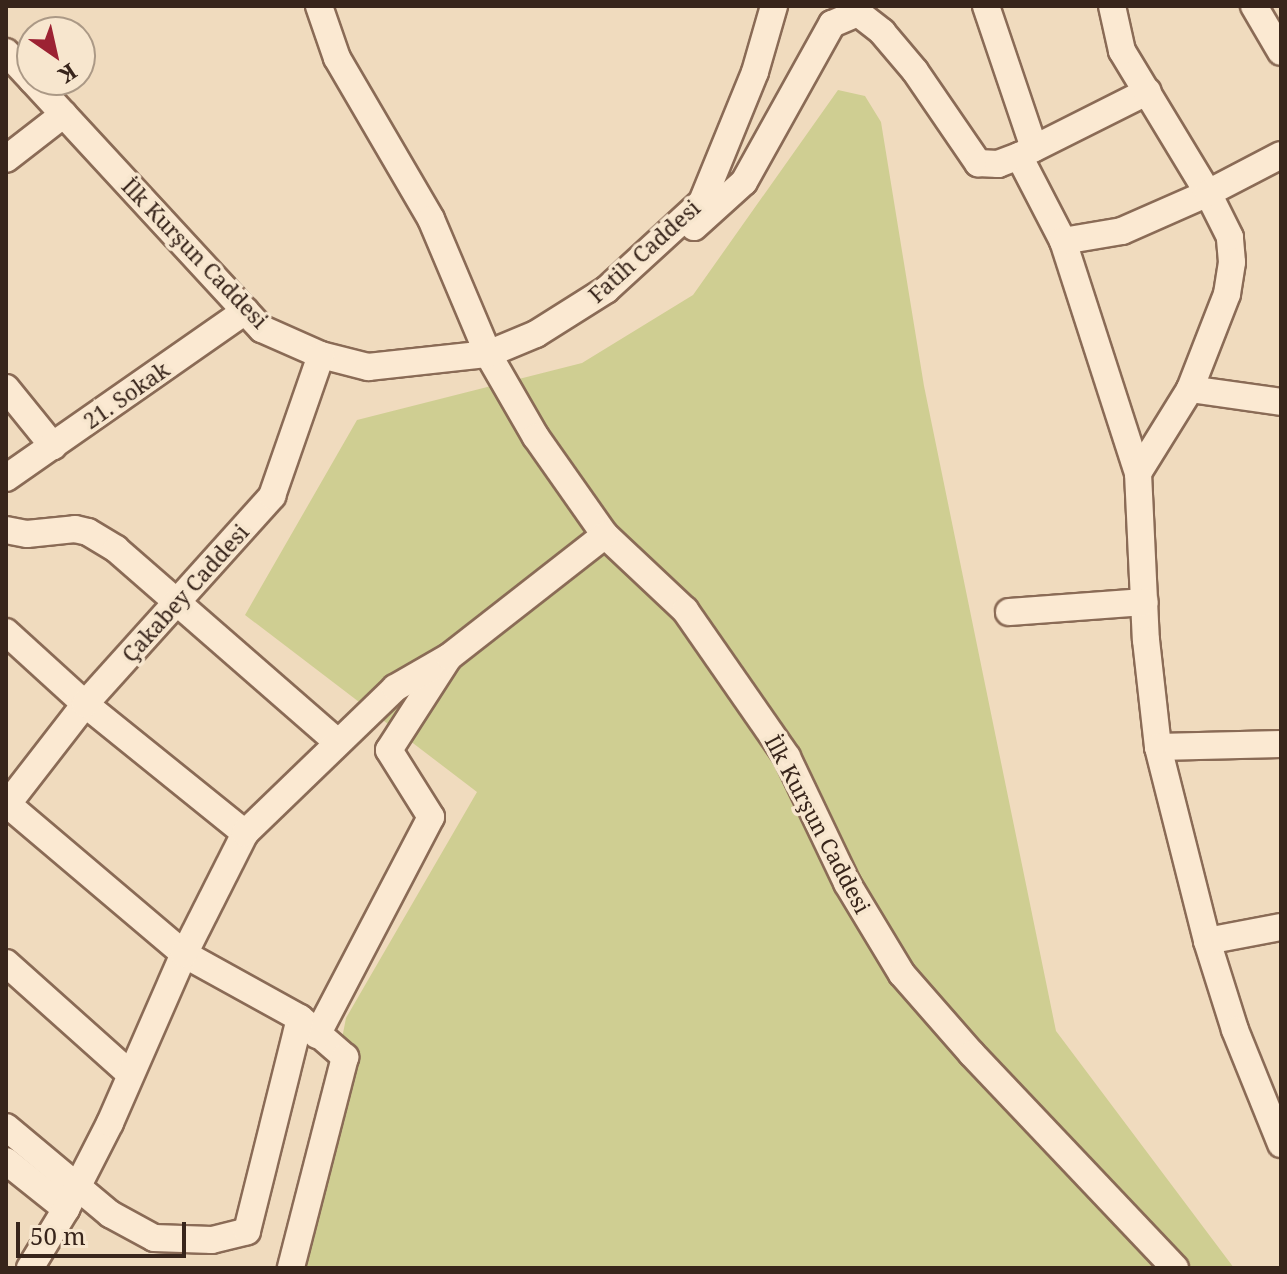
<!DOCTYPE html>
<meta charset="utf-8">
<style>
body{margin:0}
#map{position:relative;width:1287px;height:1274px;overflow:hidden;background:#f0dbbe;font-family:"Noto Serif",serif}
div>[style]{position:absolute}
.green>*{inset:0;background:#cfce92}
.roads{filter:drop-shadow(2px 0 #8a6b56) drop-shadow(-2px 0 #8a6b56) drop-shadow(0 2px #8a6b56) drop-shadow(0 -2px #8a6b56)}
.minor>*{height:26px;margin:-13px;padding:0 13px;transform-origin:13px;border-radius:13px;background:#fbe9d2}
span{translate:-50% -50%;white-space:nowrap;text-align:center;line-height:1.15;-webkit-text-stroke:7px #f7e6ce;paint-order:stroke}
.street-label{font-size:22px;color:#38251b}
.frame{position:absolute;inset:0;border:8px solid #38251b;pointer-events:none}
.north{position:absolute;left:16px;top:16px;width:80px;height:80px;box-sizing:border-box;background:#f7e6ce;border:2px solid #ab9986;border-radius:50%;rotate:146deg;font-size:22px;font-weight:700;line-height:32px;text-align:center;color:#38251b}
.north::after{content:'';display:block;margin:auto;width:28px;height:36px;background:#9c2233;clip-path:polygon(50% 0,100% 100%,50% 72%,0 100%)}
.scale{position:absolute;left:16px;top:1222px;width:170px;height:36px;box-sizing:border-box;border:4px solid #38251b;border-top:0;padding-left:10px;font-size:24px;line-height:28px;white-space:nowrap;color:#38251b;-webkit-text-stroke:6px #f7e6ce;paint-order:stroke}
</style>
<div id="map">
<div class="green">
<i style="clip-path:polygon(838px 90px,865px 96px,881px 122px,924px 386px,1056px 1031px,1234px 1268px,297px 1268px,346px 1018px,477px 792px,245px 615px,357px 420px,582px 363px,693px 295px)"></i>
</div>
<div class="roads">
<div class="minor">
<i style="left:319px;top:6px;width:55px;rotate:70.9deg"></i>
<i style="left:337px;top:58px;width:186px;rotate:59.7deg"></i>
<i style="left:431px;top:219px;width:147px;rotate:67.1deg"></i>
<i style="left:488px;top:354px;width:96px;rotate:60deg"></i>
<i style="left:536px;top:437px;width:120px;rotate:54.9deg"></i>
<i style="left:605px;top:535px;width:110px;rotate:43.2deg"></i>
<i style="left:685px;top:610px;width:179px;rotate:55.2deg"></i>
<i style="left:787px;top:757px;width:140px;rotate:64.5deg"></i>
<i style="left:847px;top:883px;width:106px;rotate:58.9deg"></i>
<i style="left:902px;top:974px;width:106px;rotate:48.8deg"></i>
<i style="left:972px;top:1054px;width:295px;rotate:46.5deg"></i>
<i style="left:986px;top:6px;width:150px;rotate:71.3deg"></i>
<i style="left:1254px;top:6px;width:53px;rotate:59.6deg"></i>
<i style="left:6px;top:52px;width:38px;rotate:47deg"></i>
<i style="left:32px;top:80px;width:339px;rotate:47.3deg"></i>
<i style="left:262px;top:329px;width:64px;rotate:23.8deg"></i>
<i style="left:321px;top:355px;width:49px;rotate:14.3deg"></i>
<i style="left:368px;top:367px;width:121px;rotate:-6.2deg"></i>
<i style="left:488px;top:354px;width:52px;rotate:-22.6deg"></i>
<i style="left:536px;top:334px;width:83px;rotate:-32.2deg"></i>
<i style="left:606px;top:290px;width:130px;rotate:-42.5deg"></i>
<i style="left:702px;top:202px;width:140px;rotate:-67.8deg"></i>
<i style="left:755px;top:72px;width:69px;rotate:-73.9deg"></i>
<i style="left:1019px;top:156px;width:96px;rotate:62.6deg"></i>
<i style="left:1063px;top:241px;width:244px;rotate:72.1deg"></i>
<i style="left:1138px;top:473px;width:167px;rotate:87.3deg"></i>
<i style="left:1146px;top:640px;width:108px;rotate:83.6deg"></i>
<i style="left:1158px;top:747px;width:200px;rotate:75.8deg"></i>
<i style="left:1207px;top:941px;width:93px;rotate:72.5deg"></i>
<i style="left:1235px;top:1030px;width:123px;rotate:68deg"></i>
<i style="left:6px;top:159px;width:73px;rotate:-37.8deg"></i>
<i style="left:694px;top:227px;width:67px;rotate:-42deg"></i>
<i style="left:744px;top:182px;width:181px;rotate:-60.9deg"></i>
<i style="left:832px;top:24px;width:28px;rotate:-23deg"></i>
<i style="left:858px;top:13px;width:31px;rotate:38deg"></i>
<i style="left:882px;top:32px;width:51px;rotate:49.8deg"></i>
<i style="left:915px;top:71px;width:112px;rotate:55.6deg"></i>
<i style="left:978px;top:163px;width:20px;rotate:3deg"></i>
<i style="left:998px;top:164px;width:22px;rotate:-21deg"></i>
<i style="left:1019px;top:156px;width:144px;rotate:-26.7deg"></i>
<i style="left:1063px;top:241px;width:60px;rotate:-9.6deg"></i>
<i style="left:1122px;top:231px;width:94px;rotate:-23.8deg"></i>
<i style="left:1208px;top:193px;width:166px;rotate:-121.2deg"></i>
<i style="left:1122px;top:51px;width:46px;rotate:-102.5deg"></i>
<i style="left:6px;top:388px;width:75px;rotate:51deg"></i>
<i style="left:1190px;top:389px;width:92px;rotate:8.1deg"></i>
<i style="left:1138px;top:473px;width:99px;rotate:-58.2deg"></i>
<i style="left:1190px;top:389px;width:102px;rotate:-68.7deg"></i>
<i style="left:1227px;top:294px;width:32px;rotate:-81deg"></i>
<i style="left:1232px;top:262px;width:25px;rotate:-95deg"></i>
<i style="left:1230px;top:237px;width:49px;rotate:-116.6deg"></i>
<i style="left:1208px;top:193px;width:82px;rotate:-27.5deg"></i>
<i style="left:6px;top:478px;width:292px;rotate:-34.9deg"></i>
<i style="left:6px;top:530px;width:21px;rotate:11deg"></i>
<i style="left:27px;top:534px;width:48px;rotate:-5.9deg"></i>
<i style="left:75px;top:529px;width:13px;rotate:13deg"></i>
<i style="left:88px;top:532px;width:33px;rotate:31deg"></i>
<i style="left:116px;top:549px;width:293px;rotate:41.1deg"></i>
<i style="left:1009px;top:612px;width:136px;rotate:-4.2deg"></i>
<i style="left:6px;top:632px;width:107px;rotate:42.3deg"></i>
<i style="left:85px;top:704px;width:206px;rotate:38.9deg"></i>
<i style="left:1158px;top:747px;width:123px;rotate:-1.4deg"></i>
<i style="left:6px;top:803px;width:233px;rotate:40.3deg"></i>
<i style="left:184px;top:954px;width:132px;rotate:28.9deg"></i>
<i style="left:300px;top:1018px;width:60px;rotate:40.9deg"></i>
<i style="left:345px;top:1057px;width:218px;rotate:104.4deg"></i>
<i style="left:6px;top:806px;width:129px;rotate:-52.2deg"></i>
<i style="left:85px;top:704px;width:280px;rotate:-48deg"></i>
<i style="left:272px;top:496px;width:149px;rotate:-70.8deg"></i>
<i style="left:1207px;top:941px;width:75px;rotate:-10.7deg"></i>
<i style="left:6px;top:963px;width:165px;rotate:41.8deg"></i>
<i style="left:317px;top:1035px;width:246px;rotate:-62.4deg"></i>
<i style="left:431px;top:817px;width:79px;rotate:-122.1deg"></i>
<i style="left:389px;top:750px;width:107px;rotate:-57.2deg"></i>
<i style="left:6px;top:1127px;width:136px;rotate:39.9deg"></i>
<i style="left:110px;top:1214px;width:50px;rotate:28.6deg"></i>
<i style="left:154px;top:1238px;width:58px;rotate:2deg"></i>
<i style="left:212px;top:1240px;width:36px;rotate:-14deg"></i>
<i style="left:247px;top:1231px;width:219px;rotate:-76deg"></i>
<i style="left:6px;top:1161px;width:77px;rotate:38.7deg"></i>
<i style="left:30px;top:1268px;width:69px;rotate:-58.6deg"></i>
<i style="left:66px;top:1209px;width:97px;rotate:-62.9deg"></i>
<i style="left:110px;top:1123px;width:184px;rotate:-66.4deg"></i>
<i style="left:184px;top:954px;width:136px;rotate:-63.2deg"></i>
<i style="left:245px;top:833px;width:209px;rotate:-44deg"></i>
<i style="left:395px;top:688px;width:62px;rotate:-29.9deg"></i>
<i style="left:449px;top:657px;width:198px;rotate:-38deg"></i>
</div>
</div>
<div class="street-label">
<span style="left:644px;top:251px;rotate:-42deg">Fatih Caddesi</span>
<span style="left:195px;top:253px;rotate:46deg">İlk Kurşun Caddesi</span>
<span style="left:126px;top:395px;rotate:-35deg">21. Sokak</span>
<span style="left:185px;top:593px;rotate:-48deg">Çakabey Caddesi</span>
<span style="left:818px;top:824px;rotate:62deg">İlk Kurşun Caddesi</span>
</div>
<div class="frame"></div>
<div class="north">K</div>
<div class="scale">50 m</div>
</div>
